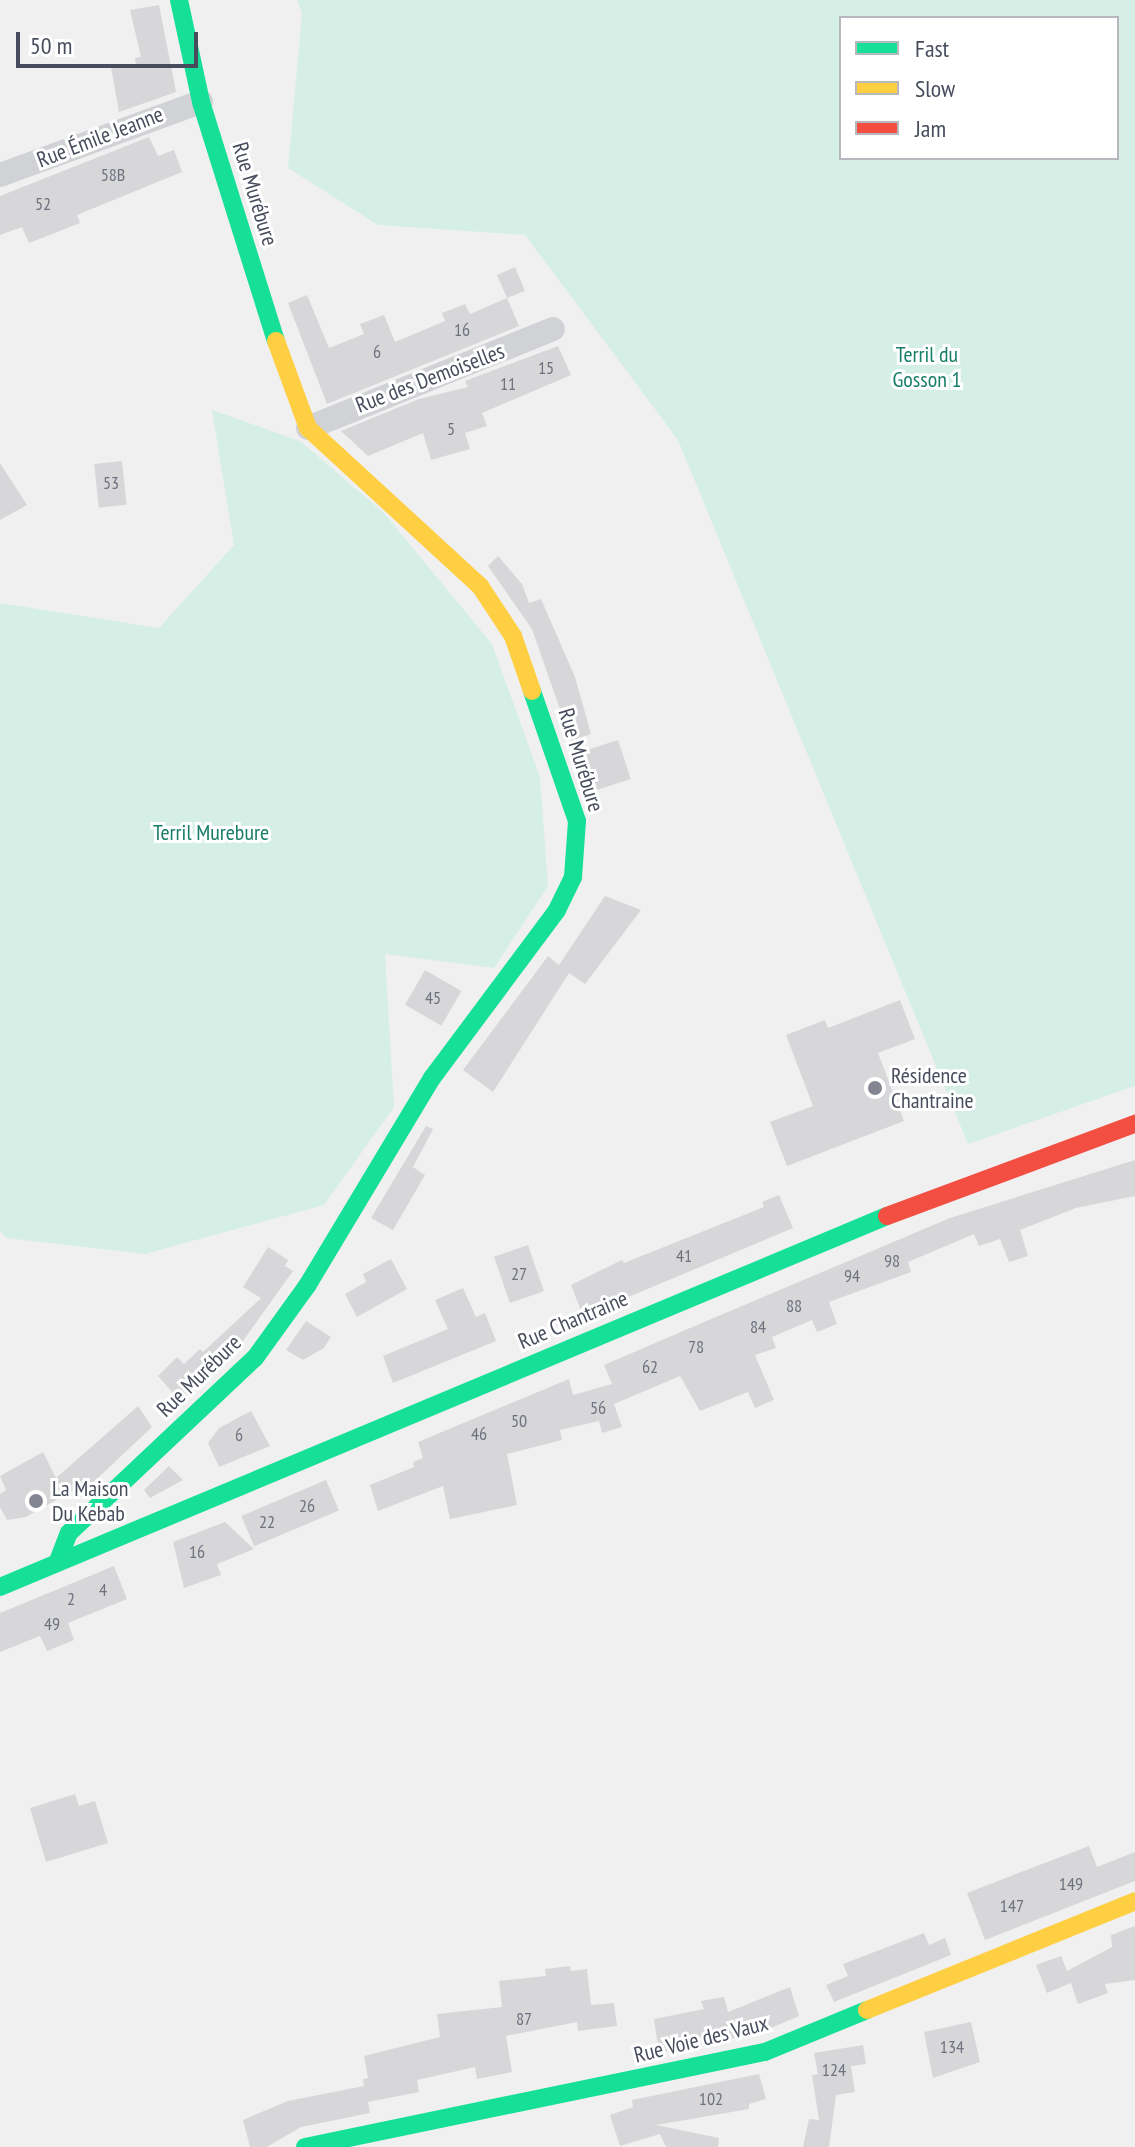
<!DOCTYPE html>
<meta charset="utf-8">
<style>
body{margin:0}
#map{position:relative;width:1135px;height:2147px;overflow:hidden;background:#f1f0f0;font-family:"PT Sans Narrow",sans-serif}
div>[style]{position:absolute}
.green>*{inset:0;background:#d5efe6}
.building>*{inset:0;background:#d7d7d9;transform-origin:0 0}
.street>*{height:24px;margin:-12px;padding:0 12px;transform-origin:12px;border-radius:12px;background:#d1d2d6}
.fast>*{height:18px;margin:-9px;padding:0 9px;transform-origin:9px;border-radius:9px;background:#16e098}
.slow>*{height:18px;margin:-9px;padding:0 9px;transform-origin:9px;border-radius:9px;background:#ffcf43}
.jam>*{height:18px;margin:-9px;padding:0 9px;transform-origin:9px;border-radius:9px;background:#f24e42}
.dots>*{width:22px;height:22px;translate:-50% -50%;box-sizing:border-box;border:4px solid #fff;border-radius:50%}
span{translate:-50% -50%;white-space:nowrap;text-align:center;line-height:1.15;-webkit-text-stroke:6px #fff;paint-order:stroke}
.number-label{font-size:18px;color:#6e727e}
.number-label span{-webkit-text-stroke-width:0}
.street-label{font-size:22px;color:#484d5d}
.park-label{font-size:22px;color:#187e67}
.poi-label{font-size:22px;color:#484d5d}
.left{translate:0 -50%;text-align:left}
.legend{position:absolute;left:839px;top:16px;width:280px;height:144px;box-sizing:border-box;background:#fff;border:2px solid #b6b8be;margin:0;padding:10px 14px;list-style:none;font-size:24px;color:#484d5d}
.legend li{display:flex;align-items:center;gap:16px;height:40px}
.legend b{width:40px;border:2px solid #b6b8be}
.scale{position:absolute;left:16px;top:32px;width:182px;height:36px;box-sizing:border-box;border:4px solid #484d5d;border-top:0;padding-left:10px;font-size:24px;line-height:28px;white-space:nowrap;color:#484d5d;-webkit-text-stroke:6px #fff;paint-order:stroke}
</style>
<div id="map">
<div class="green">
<i style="clip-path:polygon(evenodd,297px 0,1135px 0,1135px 1086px,968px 1144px,678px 440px,525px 235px,378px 225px,288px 168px,302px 13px,297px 0,1117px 18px,1117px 158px,841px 158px,841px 18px,1117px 18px)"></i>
<i style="clip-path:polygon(212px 410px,300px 441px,384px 513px,492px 644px,540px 777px,548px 886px,494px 968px,385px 954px,394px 1107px,324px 1205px,145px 1254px,6px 1238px,0 1231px,0 603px,159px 628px,234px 545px)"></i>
</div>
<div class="building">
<i style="clip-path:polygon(159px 5px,176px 92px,119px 112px,111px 67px,136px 64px,135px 58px,141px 57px,130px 10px)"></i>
<i style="clip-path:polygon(149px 137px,158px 156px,174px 150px,182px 172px,77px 215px,80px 223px,29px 243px,22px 227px,0 235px,0 196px)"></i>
<i style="clip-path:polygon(515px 267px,525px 291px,507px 298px,519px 326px,327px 404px,288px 303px,307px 295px,329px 348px,364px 334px,360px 324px,384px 315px,395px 342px,445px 321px,442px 313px,465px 304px,470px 314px,507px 298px,497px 275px)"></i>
<i style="clip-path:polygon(558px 346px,571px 375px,482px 413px,487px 426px,465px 433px,470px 449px,431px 460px,423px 433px,368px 456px,341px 431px,419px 399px,468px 387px,465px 381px)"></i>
<i style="left:122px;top:461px;width:44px;height:28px;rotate:84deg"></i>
<i style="clip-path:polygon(0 463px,27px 505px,0 520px)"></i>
<i style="clip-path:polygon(498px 556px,522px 584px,529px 603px,541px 599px,575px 677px,591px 734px,571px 741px,532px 629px,488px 566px)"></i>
<i style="left:618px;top:740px;width:41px;height:35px;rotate:72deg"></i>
<i style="clip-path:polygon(605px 896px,641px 910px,585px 984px,569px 973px,493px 1092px,463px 1070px,548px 956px,559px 965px)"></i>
<i style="left:425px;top:970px;width:42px;height:40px;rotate:30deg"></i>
<i style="clip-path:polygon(900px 1000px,915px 1039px,878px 1053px,904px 1121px,787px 1166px,770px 1122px,813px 1106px,786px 1035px,825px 1020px,828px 1028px)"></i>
<i style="clip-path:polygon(426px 1126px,433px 1129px,413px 1167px,425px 1175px,393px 1230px,371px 1218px)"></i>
<i style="clip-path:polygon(1135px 1160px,1135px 1196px,1076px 1208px,1020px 1230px,1028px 1256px,1009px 1262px,1000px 1239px,979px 1246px,974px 1234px,908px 1262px,911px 1272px,829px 1302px,837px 1324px,817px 1332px,812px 1320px,772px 1337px,776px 1348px,755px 1355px,774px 1400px,755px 1408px,748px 1392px,700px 1411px,680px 1376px,614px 1404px,622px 1427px,602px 1433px,599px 1421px,560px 1430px,562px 1440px,507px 1454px,517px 1505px,450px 1519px,443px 1486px,378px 1511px,370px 1485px,414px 1467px,413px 1462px,423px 1458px,418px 1442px,569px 1379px,573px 1395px,612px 1384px,604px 1365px,697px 1325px,950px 1218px)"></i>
<i style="clip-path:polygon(779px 1195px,793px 1228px,583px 1316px,571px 1285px,622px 1260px,624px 1263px,764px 1207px,762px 1202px)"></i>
<i style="left:528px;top:1245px;width:49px;height:36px;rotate:71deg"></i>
<i style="clip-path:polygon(268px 1247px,288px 1260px,285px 1266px,293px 1271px,240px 1345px,180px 1401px,158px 1376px,177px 1357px,184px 1364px,200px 1349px,203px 1352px,261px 1298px,243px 1287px)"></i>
<i style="clip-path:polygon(391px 1259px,407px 1289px,357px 1317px,345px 1294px,366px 1282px,363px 1274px)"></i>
<i style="clip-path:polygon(463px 1288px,476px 1317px,485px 1313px,496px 1341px,393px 1383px,383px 1356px,448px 1329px,435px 1300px)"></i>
<i style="clip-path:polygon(306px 1321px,331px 1337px,324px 1348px,303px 1360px,286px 1350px)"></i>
<i style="clip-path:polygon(138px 1406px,152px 1427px,83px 1492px,79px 1487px,26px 1517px,7px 1520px,0 1507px,0 1494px,6px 1490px,0 1476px,43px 1452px,56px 1478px)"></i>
<i style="clip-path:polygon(251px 1411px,270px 1446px,219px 1467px,208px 1443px,219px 1428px)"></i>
<i style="clip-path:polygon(169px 1466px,183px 1480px,150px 1498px,144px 1490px)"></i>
<i style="left:326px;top:1480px;width:33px;height:92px;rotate:67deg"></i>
<i style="clip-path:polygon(225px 1522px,254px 1549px,217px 1564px,221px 1575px,184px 1588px,173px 1542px)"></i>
<i style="clip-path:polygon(114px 1566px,127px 1599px,68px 1623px,74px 1640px,47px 1651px,40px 1636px,0 1652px,0 1613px)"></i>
<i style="clip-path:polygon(75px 1794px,79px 1806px,95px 1801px,108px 1843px,46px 1862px,30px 1808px)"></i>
<i style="clip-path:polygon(1089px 1846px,1097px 1867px,1135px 1852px,1135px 1881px,985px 1940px,967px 1893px)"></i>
<i style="clip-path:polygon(1135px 1926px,1135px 1980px,1105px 1984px,1108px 1993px,1078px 2004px,1071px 1983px,1047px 1993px,1036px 1965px,1061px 1956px,1067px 1971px,1112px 1947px,1111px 1935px)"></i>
<i style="clip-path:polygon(924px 1933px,929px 1945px,945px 1938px,951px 1955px,834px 2002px,826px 1985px,848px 1976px,843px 1964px)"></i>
<i style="clip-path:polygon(570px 1966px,571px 1971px,587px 1969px,591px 2005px,614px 2003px,617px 2026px,578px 2031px,577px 2022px,506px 2036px,512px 2072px,477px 2079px,475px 2067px,417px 2080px,419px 2092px,368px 2102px,370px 2113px,301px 2127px,267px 2147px,250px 2147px,243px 2120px,288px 2101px,364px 2086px,363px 2079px,368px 2078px,364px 2056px,440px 2037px,437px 2014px,502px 2007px,499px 1981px,546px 1976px,545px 1969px)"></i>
<i style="clip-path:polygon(790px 1987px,799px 2016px,759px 2033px,659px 2053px,654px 2019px,704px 2009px,701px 2001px,724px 1997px,728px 2012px)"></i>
<i style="clip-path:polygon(971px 2022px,980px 2062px,933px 2078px,924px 2032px)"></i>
<i style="clip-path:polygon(863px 2045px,866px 2064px,851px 2066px,855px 2092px,836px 2095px,829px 2147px,803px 2147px,809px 2119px,819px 2120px,812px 2075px,818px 2074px,814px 2053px)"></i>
<i style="clip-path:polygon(759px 2074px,766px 2099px,749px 2104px,749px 2109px,656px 2125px,719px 2138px,718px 2147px,666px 2147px,660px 2134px,620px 2146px,610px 2115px,633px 2107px,632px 2100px)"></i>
</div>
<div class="street">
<i style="left:0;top:175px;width:214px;rotate:-20deg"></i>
<i style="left:308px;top:428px;width:264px;rotate:-22deg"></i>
</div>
<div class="fast">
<i style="left:179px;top:0;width:104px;rotate:77.8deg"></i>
<i style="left:201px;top:102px;width:250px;rotate:72.6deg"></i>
<i style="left:58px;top:1561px;width:30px;rotate:-69deg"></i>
<i style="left:69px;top:1533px;width:255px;rotate:-43.3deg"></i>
<i style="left:255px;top:1358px;width:89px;rotate:-54.2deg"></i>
<i style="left:307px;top:1286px;width:243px;rotate:-59deg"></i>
<i style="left:432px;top:1078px;width:209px;rotate:-53.3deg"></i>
<i style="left:557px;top:910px;width:37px;rotate:-64deg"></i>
<i style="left:573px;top:877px;width:56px;rotate:-85.9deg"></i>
<i style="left:577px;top:821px;width:138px;rotate:-109.1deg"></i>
<i style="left:0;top:1587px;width:961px;rotate:-22.7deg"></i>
<i style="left:305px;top:2147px;width:470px;rotate:-11.7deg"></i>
<i style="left:765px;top:2052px;width:110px;rotate:-22.4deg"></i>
</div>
<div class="slow">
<i style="left:276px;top:341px;width:93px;rotate:69.8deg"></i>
<i style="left:308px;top:428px;width:234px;rotate:42.6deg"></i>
<i style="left:480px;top:586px;width:60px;rotate:56.6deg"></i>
<i style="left:513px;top:636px;width:58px;rotate:70.9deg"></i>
<i style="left:867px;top:2010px;width:289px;rotate:-22.1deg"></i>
</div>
<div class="jam">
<i style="left:887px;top:1216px;width:265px;rotate:-20.4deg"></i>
</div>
<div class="dots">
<i style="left:875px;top:1088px;background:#838690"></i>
<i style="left:36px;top:1501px;background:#838690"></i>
</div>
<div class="number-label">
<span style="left:113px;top:175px">58B</span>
<span style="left:43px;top:204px">52</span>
<span style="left:462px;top:330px">16</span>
<span style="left:377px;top:352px">6</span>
<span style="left:546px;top:368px">15</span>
<span style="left:508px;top:384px">11</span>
<span style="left:451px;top:429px">5</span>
<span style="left:111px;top:483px">53</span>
<span style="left:433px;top:998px">45</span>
<span style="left:684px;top:1256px">41</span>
<span style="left:892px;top:1261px">98</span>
<span style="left:519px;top:1274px">27</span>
<span style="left:852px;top:1276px">94</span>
<span style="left:794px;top:1306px">88</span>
<span style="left:758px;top:1327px">84</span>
<span style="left:696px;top:1347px">78</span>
<span style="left:650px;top:1367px">62</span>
<span style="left:598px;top:1408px">56</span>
<span style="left:519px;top:1421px">50</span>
<span style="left:479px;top:1434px">46</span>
<span style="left:239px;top:1435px">6</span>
<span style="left:307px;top:1506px">26</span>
<span style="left:267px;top:1522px">22</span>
<span style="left:197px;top:1552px">16</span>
<span style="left:103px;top:1590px">4</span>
<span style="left:71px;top:1599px">2</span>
<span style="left:52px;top:1624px">49</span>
<span style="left:1071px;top:1884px">149</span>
<span style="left:1012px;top:1906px">147</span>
<span style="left:524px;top:2019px">87</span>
<span style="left:952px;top:2047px">134</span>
<span style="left:834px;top:2070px">124</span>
<span style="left:711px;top:2099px">102</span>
</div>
<div class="street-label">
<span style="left:100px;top:137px;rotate:-21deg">Rue Émile Jeanne</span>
<span style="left:255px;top:194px;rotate:73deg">Rue Murébure</span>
<span style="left:430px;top:378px;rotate:-21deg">Rue des Demoiselles</span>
<span style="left:581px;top:760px;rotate:73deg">Rue Murébure</span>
<span style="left:573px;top:1320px;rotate:-23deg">Rue Chantraine</span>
<span style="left:199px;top:1376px;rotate:-44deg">Rue Murébure</span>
<span style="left:701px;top:2039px;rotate:-14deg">Rue Voie des Vaux</span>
</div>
<div class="park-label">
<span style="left:927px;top:367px">Terril du<br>Gosson 1</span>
<span style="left:211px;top:833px">Terril Murebure</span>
</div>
<div class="poi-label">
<span class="left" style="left:891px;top:1088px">Résidence<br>Chantraine</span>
<span class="left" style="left:52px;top:1501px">La Maison<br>Du Kebab</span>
</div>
<ul class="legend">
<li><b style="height:10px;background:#16e098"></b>Fast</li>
<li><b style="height:10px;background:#ffcf43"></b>Slow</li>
<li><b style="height:10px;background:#f24e42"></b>Jam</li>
</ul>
<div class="scale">50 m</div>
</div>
